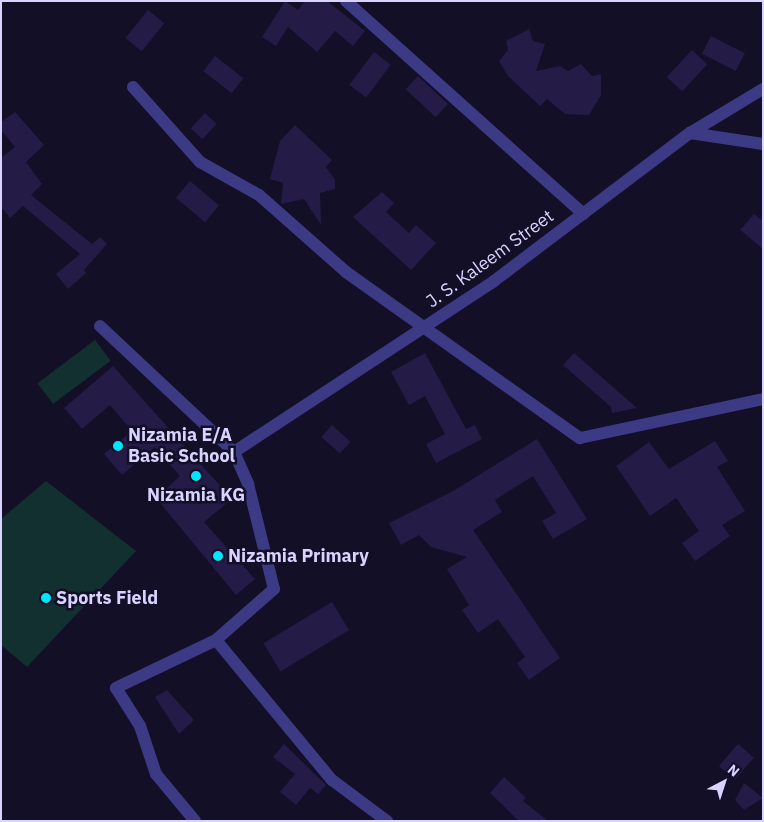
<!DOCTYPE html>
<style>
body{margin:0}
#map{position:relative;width:764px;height:822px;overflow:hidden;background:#130f26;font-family:"IBM Plex Sans",sans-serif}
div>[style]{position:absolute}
.green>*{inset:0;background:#12302f;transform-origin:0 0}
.building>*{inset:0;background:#241b47;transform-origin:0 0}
.minor>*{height:12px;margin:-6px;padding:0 6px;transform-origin:6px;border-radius:6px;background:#3d3a85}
.dots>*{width:14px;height:14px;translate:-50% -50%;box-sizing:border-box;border:2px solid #130f26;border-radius:50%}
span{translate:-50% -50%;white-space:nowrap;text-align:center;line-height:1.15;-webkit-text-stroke:5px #130f26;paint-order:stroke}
.street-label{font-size:18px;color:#d9d4ff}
.poi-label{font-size:18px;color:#d9d4ff;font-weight:700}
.left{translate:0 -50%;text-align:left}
.frame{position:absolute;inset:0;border:2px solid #d9d4ff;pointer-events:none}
.north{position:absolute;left:699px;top:757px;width:50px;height:50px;-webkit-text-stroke:4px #130f26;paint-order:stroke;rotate:40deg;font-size:14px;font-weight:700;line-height:20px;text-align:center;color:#d9d4ff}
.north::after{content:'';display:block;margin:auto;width:18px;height:22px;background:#d9d4ff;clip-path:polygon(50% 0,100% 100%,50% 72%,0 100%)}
</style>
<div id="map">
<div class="green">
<i style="left:95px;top:340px;width:26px;height:72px;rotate:53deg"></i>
<i style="clip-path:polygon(46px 481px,136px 551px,27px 667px,1px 645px,1px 519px)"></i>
</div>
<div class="building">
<i style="clip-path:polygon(285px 1px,298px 10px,305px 1px,327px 1px,365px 31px,353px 46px,335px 31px,317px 52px,288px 27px,276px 46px,262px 37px)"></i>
<i style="left:148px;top:10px;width:21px;height:36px;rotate:39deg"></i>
<i style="clip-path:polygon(529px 29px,533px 41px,545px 44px,536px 71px,560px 66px,568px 71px,581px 64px,592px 76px,601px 74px,601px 95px,589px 115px,565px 114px,547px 99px,540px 106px,508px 76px,499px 61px,508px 50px,506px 41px)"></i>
<i style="left:711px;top:36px;width:38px;height:20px;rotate:27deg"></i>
<i style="left:692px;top:50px;width:21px;height:37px;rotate:43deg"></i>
<i style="left:374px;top:52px;width:21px;height:41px;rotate:37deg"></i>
<i style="left:215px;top:56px;width:36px;height:19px;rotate:38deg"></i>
<i style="left:418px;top:76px;width:41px;height:18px;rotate:43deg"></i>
<i style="clip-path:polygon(15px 112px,44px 145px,26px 162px,42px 184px,31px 195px,92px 244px,100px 237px,107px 244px,84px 270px,86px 273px,68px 289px,56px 274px,80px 254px,23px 206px,10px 218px,1px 207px,1px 158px,15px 147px,1px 130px,1px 122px)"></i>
<i style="left:205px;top:113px;width:16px;height:21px;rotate:43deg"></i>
<i style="clip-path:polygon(295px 125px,332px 160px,326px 167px,335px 180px,335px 189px,320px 193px,321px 225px,304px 199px,281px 204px,283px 183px,270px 179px,280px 141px)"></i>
<i style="left:190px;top:181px;width:38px;height:22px;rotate:40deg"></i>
<i style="clip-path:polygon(382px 192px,394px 203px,386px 212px,409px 233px,416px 225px,436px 243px,411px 270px,353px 217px)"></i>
<i style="clip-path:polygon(754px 214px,763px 221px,763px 249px,740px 230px)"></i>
<i style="clip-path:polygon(425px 353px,466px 429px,475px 425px,482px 439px,436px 463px,426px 444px,445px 434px,425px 396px,409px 405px,391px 372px)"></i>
<i style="clip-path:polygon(574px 353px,637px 408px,612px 413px,611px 407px,563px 365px)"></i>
<i style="clip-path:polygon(113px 366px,232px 499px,204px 522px,255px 579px,236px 595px,156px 498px,180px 476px,155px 447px,122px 475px,104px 454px,132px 431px,110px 405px,82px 429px,64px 408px)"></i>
<i style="left:332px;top:425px;width:25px;height:16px;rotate:42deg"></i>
<i style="clip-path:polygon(537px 439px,587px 519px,553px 539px,542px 521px,556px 513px,533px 476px,495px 500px,502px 512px,473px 530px,560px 658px,529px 680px,517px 663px,525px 657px,498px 619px,478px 633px,462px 610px,469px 605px,447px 569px,467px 557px,431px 547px,419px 535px,401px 545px,389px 523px,453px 491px)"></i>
<i style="clip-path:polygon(715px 441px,728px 461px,717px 467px,745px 511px,722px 525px,730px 536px,695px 561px,682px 543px,699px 531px,676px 498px,650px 516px,616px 466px,649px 442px,669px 469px)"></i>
<i style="left:332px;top:602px;width:33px;height:80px;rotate:59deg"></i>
<i style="clip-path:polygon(167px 690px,194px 720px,179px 734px,155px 697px)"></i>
<i style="clip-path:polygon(284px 744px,326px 785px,318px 794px,310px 788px,296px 805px,280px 792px,295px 774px,273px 757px)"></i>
<i style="left:738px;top:744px;width:21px;height:29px;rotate:41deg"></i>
<i style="clip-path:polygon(504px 777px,526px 798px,523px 801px,548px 821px,519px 821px,490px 793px)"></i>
<i style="clip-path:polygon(744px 783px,763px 798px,744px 810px,735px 800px)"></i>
</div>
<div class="minor">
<i style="left:346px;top:1px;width:319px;rotate:41.9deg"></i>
<i style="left:133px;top:87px;width:101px;rotate:48.2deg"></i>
<i style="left:200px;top:162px;width:68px;rotate:29.2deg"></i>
<i style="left:259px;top:195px;width:116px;rotate:41.5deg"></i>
<i style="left:346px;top:272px;width:287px;rotate:35.4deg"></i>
<i style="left:580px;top:438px;width:187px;rotate:-12deg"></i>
<i style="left:690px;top:133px;width:74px;rotate:8.6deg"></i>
<i style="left:100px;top:326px;width:184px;rotate:43.2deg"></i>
<i style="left:234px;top:452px;width:35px;rotate:66deg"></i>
<i style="left:248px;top:484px;width:108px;rotate:76.1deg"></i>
<i style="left:274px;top:589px;width:77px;rotate:138.7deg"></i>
<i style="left:216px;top:640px;width:111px;rotate:154.4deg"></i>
<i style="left:116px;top:688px;width:45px;rotate:57.7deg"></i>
<i style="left:140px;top:726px;width:51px;rotate:71.6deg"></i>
<i style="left:156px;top:774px;width:61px;rotate:50.3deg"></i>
<i style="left:234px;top:452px;width:311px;rotate:-33.3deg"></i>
<i style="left:494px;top:281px;width:246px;rotate:-37.1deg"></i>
<i style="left:690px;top:133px;width:85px;rotate:-31.1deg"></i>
<i style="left:216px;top:640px;width:182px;rotate:50.4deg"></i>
<i style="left:332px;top:780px;width:69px;rotate:36.7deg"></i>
</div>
<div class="dots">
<i style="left:118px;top:446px;background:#00e5ff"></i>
<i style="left:196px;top:476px;background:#00e5ff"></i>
<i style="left:218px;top:556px;background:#00e5ff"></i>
<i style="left:46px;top:598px;background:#00e5ff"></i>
</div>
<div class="street-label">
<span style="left:490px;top:259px;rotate:-36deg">J. S. Kaleem Street</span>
</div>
<div class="poi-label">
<span class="left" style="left:128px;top:446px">Nizamia E/A<br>Basic School</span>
<span style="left:196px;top:495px">Nizamia KG</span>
<span class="left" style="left:228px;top:556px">Nizamia Primary</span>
<span class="left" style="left:56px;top:598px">Sports Field</span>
</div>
<div class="frame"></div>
<div class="north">N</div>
</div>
